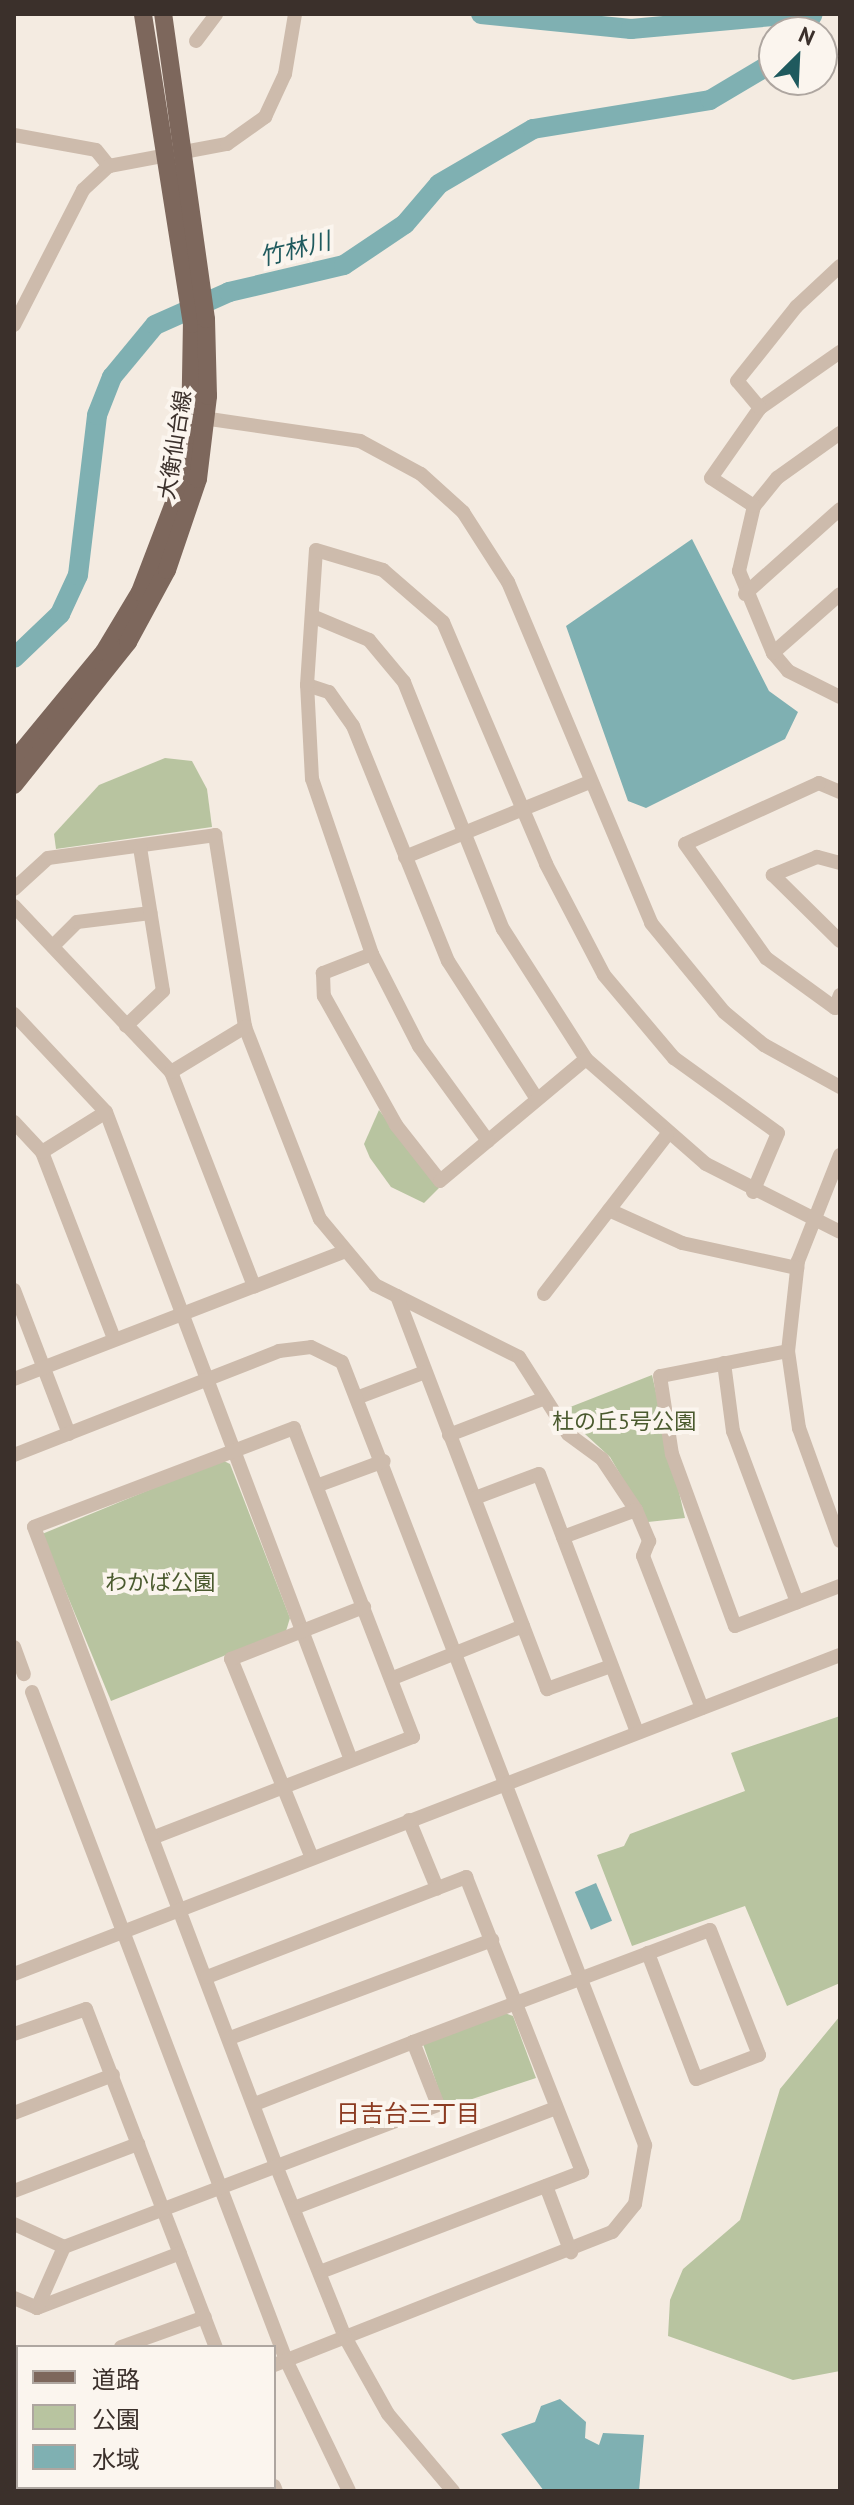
<!DOCTYPE html>
<meta charset="utf-8">
<style>
body{margin:0}
#map{position:relative;width:854px;height:2505px;overflow:hidden;background:#f4ebe1;font-family:"PT Sans","Noto Sans JP",sans-serif}
div>[style]{position:absolute}
.green>*{inset:0;background:#b8c4a0}
.water>*{inset:0;background:#7fb0b2;transform-origin:0 0}
.river>*{height:20px;margin:-10px;padding:0 10px;transform-origin:10px;border-radius:10px;background:#7fb0b2}
.minor>*{height:14px;margin:-7px;padding:0 7px;transform-origin:7px;border-radius:7px;background:#cdbbac}
.major>*{height:18px;margin:-9px;padding:0 9px;transform-origin:9px;border-radius:9px;background:#7d675c}
span{translate:-50% -50%;white-space:nowrap;text-align:center;line-height:1.15;-webkit-text-stroke:8px #fbf5ee;paint-order:stroke}
.street-label{font-size:22px;color:#3b302b}
.park-label{font-size:22px;color:#4a5a2e}
.water-label{font-size:24px;color:#1f5a5e;font-style:italic}
.neighbourhood-label{font-size:24px;color:#8c3b22}
.frame{position:absolute;inset:0;border:16px solid #3b302b;pointer-events:none}
.legend{position:absolute;left:16px;top:2345px;width:260px;height:144px;box-sizing:border-box;background:#fbf5ee;border:2px solid #aea6a0;margin:0;padding:10px 14px;list-style:none;font-size:24px;color:#3b302b}
.legend li{display:flex;align-items:center;gap:16px;height:40px}
.legend b{width:40px;border:2px solid #aea6a0}
.north{position:absolute;left:758px;top:16px;width:80px;height:80px;box-sizing:border-box;background:#fbf5ee;border:2px solid #aea6a0;border-radius:50%;rotate:24deg;font-size:22px;font-weight:700;line-height:32px;text-align:center;color:#3b302b}
.north::after{content:'';display:block;margin:auto;width:28px;height:36px;background:#1f5a5e;clip-path:polygon(50% 0,100% 100%,50% 72%,0 100%)}
</style>
<div id="map">
<div class="green">
<i style="clip-path:polygon(165px 758px,192px 761px,207px 789px,212px 827px,56px 849px,54px 834px,99px 785px)"></i>
<i style="clip-path:polygon(379px 1110px,439px 1188px,424px 1203px,391px 1187px,370px 1158px,364px 1144px)"></i>
<i style="clip-path:polygon(652px 1375px,685px 1518px,648px 1522px,610px 1457px,560px 1411px)"></i>
<i style="clip-path:polygon(222px 1460px,230px 1464px,290px 1618px,286px 1631px,111px 1701px,42px 1534px)"></i>
<i style="clip-path:polygon(840px 1716px,840px 1983px,787px 2006px,745px 1906px,632px 1946px,597px 1855px,624px 1846px,630px 1834px,745px 1791px,731px 1753px)"></i>
<i style="clip-path:polygon(505px 2013px,513px 2016px,536px 2078px,445px 2108px,423px 2044px)"></i>
<i style="clip-path:polygon(840px 2016px,840px 2371px,793px 2380px,668px 2336px,670px 2300px,683px 2269px,740px 2220px,780px 2089px)"></i>
</div>
<div class="water">
<i style="clip-path:polygon(692px 539px,769px 691px,798px 712px,785px 739px,646px 808px,628px 801px,566px 626px)"></i>
<i style="left:596px;top:1883px;width:41px;height:23px;rotate:67deg"></i>
<i style="clip-path:polygon(560px 2399px,586px 2422px,585px 2438px,599px 2445px,603px 2433px,644px 2435px,639px 2491px,544px 2491px,501px 2434px,535px 2422px,541px 2406px)"></i>
</div>
<div class="river">
<i style="left:481px;top:14px;width:151px;rotate:5.7deg"></i>
<i style="left:631px;top:29px;width:166px;rotate:-5.2deg"></i>
<i style="left:802px;top:32px;width:21px;rotate:-59deg"></i>
<i style="left:14px;top:658px;width:64px;rotate:-43.7deg"></i>
<i style="left:60px;top:614px;width:43px;rotate:-65.2deg"></i>
<i style="left:78px;top:575px;width:161px;rotate:-83.2deg"></i>
<i style="left:97px;top:415px;width:41px;rotate:-68.5deg"></i>
<i style="left:112px;top:377px;width:67px;rotate:-50.4deg"></i>
<i style="left:155px;top:325px;width:81px;rotate:-24deg"></i>
<i style="left:229px;top:292px;width:118px;rotate:-13.2deg"></i>
<i style="left:344px;top:265px;width:73px;rotate:-33.9deg"></i>
<i style="left:405px;top:224px;width:52px;rotate:-49.6deg"></i>
<i style="left:439px;top:184px;width:109px;rotate:-30.3deg"></i>
<i style="left:533px;top:129px;width:179px;rotate:-9.3deg"></i>
<i style="left:710px;top:100px;width:74px;rotate:-30.7deg"></i>
</div>
<div class="minor">
<i style="left:196px;top:41px;width:34px;rotate:-53deg"></i>
<i style="left:14px;top:135px;width:83px;rotate:10.4deg"></i>
<i style="left:96px;top:150px;width:21px;rotate:51deg"></i>
<i style="left:14px;top:325px;width:152px;rotate:-62.9deg"></i>
<i style="left:83px;top:190px;width:35px;rotate:-43deg"></i>
<i style="left:109px;top:166px;width:120px;rotate:-10.6deg"></i>
<i style="left:227px;top:144px;width:47px;rotate:-35.4deg"></i>
<i style="left:265px;top:117px;width:47px;rotate:-65.1deg"></i>
<i style="left:285px;top:74px;width:61px;rotate:-80.5deg"></i>
<i style="left:760px;top:408px;width:98px;rotate:-35deg"></i>
<i style="left:196px;top:417px;width:166px;rotate:8.3deg"></i>
<i style="left:360px;top:441px;width:69px;rotate:28.4deg"></i>
<i style="left:421px;top:474px;width:57px;rotate:42.1deg"></i>
<i style="left:463px;top:512px;width:83px;rotate:57.3deg"></i>
<i style="left:508px;top:582px;width:370px;rotate:67.2deg"></i>
<i style="left:651px;top:923px;width:115px;rotate:50.6deg"></i>
<i style="left:724px;top:1012px;width:52px;rotate:39.5deg"></i>
<i style="left:764px;top:1045px;width:87px;rotate:28.9deg"></i>
<i style="left:840px;top:433px;width:77px;rotate:144.5deg"></i>
<i style="left:777px;top:478px;width:36px;rotate:129deg"></i>
<i style="left:754px;top:506px;width:67px;rotate:103deg"></i>
<i style="left:739px;top:571px;width:89px;rotate:67.5deg"></i>
<i style="left:773px;top:653px;width:23px;rotate:50deg"></i>
<i style="left:788px;top:671px;width:58px;rotate:26.6deg"></i>
<i style="left:754px;top:506px;width:51px;rotate:-146.9deg"></i>
<i style="left:711px;top:478px;width:85px;rotate:-55deg"></i>
<i style="left:760px;top:408px;width:35px;rotate:-130deg"></i>
<i style="left:737px;top:381px;width:95px;rotate:-51.4deg"></i>
<i style="left:796px;top:307px;width:60px;rotate:-43deg"></i>
<i style="left:745px;top:594px;width:127px;rotate:-41.8deg"></i>
<i style="left:312px;top:616px;width:62px;rotate:22.8deg"></i>
<i style="left:369px;top:640px;width:55px;rotate:50.2deg"></i>
<i style="left:404px;top:682px;width:266px;rotate:68.2deg"></i>
<i style="left:503px;top:929px;width:154px;rotate:57.4deg"></i>
<i style="left:586px;top:1059px;width:159px;rotate:41.2deg"></i>
<i style="left:706px;top:1164px;width:150px;rotate:26.9deg"></i>
<i style="left:773px;top:653px;width:89px;rotate:-41.4deg"></i>
<i style="left:307px;top:685px;width:23px;rotate:18deg"></i>
<i style="left:329px;top:692px;width:42px;rotate:54.8deg"></i>
<i style="left:353px;top:726px;width:253px;rotate:68deg"></i>
<i style="left:448px;top:961px;width:164px;rotate:57.2deg"></i>
<i style="left:840px;top:792px;width:23px;rotate:-157deg"></i>
<i style="left:819px;top:783px;width:147px;rotate:155.5deg"></i>
<i style="left:685px;top:844px;width:140px;rotate:54.6deg"></i>
<i style="left:766px;top:958px;width:85px;rotate:35.9deg"></i>
<i style="left:835px;top:1008px;width:14px;rotate:-69deg"></i>
<i style="left:405px;top:857px;width:196px;rotate:-22.1deg"></i>
<i style="left:840px;top:863px;width:24px;rotate:-165deg"></i>
<i style="left:817px;top:857px;width:48px;rotate:157.8deg"></i>
<i style="left:773px;top:875px;width:94px;rotate:44.6deg"></i>
<i style="left:14px;top:889px;width:46px;rotate:-42.4deg"></i>
<i style="left:48px;top:858px;width:169px;rotate:-7.8deg"></i>
<i style="left:215px;top:835px;width:194px;rotate:81.1deg"></i>
<i style="left:245px;top:1027px;width:206px;rotate:68.7deg"></i>
<i style="left:320px;top:1219px;width:86px;rotate:50.2deg"></i>
<i style="left:375px;top:1285px;width:161px;rotate:26.6deg"></i>
<i style="left:519px;top:1357px;width:91px;rotate:57.5deg"></i>
<i style="left:568px;top:1434px;width:42px;rotate:36.3deg"></i>
<i style="left:602px;top:1459px;width:61px;rotate:56.3deg"></i>
<i style="left:636px;top:1510px;width:34px;rotate:67deg"></i>
<i style="left:649px;top:1541px;width:16px;rotate:112deg"></i>
<i style="left:643px;top:1556px;width:163px;rotate:68.8deg"></i>
<i style="left:14px;top:906px;width:228px;rotate:46.6deg"></i>
<i style="left:171px;top:1072px;width:230px;rotate:68.8deg"></i>
<i style="left:53px;top:946px;width:34px;rotate:-45deg"></i>
<i style="left:77px;top:922px;width:74px;rotate:-7deg"></i>
<i style="left:372px;top:954px;width:53px;rotate:158.8deg"></i>
<i style="left:323px;top:973px;width:23px;rotate:88deg"></i>
<i style="left:324px;top:996px;width:148px;rotate:60.8deg"></i>
<i style="left:396px;top:1125px;width:71px;rotate:51.8deg"></i>
<i style="left:440px;top:1181px;width:190px;rotate:-39.9deg"></i>
<i style="left:14px;top:1014px;width:134px;rotate:46.8deg"></i>
<i style="left:106px;top:1112px;width:693px;rotate:69.29deg"></i>
<i style="left:126px;top:1026px;width:51px;rotate:-43.4deg"></i>
<i style="left:163px;top:991px;width:146px;rotate:-99.1deg"></i>
<i style="left:171px;top:1072px;width:87px;rotate:-31.3deg"></i>
<i style="left:14px;top:1122px;width:41px;rotate:47deg"></i>
<i style="left:42px;top:1152px;width:200px;rotate:68.9deg"></i>
<i style="left:488px;top:1141px;width:117px;rotate:-126deg"></i>
<i style="left:419px;top:1046px;width:103px;rotate:-117.1deg"></i>
<i style="left:372px;top:954px;width:185px;rotate:-108.9deg"></i>
<i style="left:312px;top:779px;width:94px;rotate:-93deg"></i>
<i style="left:307px;top:685px;width:135px;rotate:-86.2deg"></i>
<i style="left:316px;top:550px;width:70px;rotate:16.6deg"></i>
<i style="left:383px;top:570px;width:79px;rotate:40.9deg"></i>
<i style="left:443px;top:622px;width:263px;rotate:66.9deg"></i>
<i style="left:546px;top:864px;width:125px;rotate:62.4deg"></i>
<i style="left:604px;top:975px;width:109px;rotate:49.9deg"></i>
<i style="left:674px;top:1058px;width:128px;rotate:35.8deg"></i>
<i style="left:778px;top:1133px;width:64px;rotate:113deg"></i>
<i style="left:42px;top:1152px;width:75px;rotate:-32deg"></i>
<i style="left:840px;top:1155px;width:114px;rotate:111.6deg"></i>
<i style="left:798px;top:1261px;width:91px;rotate:96.3deg"></i>
<i style="left:788px;top:1351px;width:78px;rotate:81.9deg"></i>
<i style="left:799px;top:1428px;width:120px;rotate:70.1deg"></i>
<i style="left:609px;top:1210px;width:80px;rotate:24.3deg"></i>
<i style="left:682px;top:1243px;width:118px;rotate:12.3deg"></i>
<i style="left:14px;top:1290px;width:154px;rotate:69.1deg"></i>
<i style="left:544px;top:1294px;width:201px;rotate:-52.3deg"></i>
<i style="left:397px;top:1296px;width:421px;rotate:69.1deg"></i>
<i style="left:547px;top:1689px;width:68px;rotate:-19.8deg"></i>
<i style="left:788px;top:1351px;width:130px;rotate:168.9deg"></i>
<i style="left:660px;top:1376px;width:79px;rotate:81.3deg"></i>
<i style="left:672px;top:1454px;width:183px;rotate:69.9deg"></i>
<i style="left:735px;top:1626px;width:112px;rotate:-20.9deg"></i>
<i style="left:724px;top:1363px;width:69px;rotate:82.5deg"></i>
<i style="left:733px;top:1431px;width:183px;rotate:69.5deg"></i>
<i style="left:14px;top:1379px;width:355px;rotate:-21.1deg"></i>
<i style="left:359px;top:1397px;width:71px;rotate:-20.7deg"></i>
<i style="left:449px;top:1435px;width:101px;rotate:-21deg"></i>
<i style="left:14px;top:1455px;width:285px;rotate:-21.4deg"></i>
<i style="left:279px;top:1351px;width:32px;rotate:-7deg"></i>
<i style="left:311px;top:1347px;width:34px;rotate:26deg"></i>
<i style="left:342px;top:1362px;width:840px;rotate:68.84deg"></i>
<i style="left:645px;top:2145px;width:60px;rotate:99.6deg"></i>
<i style="left:635px;top:2204px;width:36px;rotate:129deg"></i>
<i style="left:612px;top:2232px;width:363px;rotate:158.5deg"></i>
<i style="left:319px;top:1485px;width:69px;rotate:-20.3deg"></i>
<i style="left:475px;top:1498px;width:68px;rotate:-20.6deg"></i>
<i style="left:539px;top:1474px;width:276px;rotate:69.2deg"></i>
<i style="left:563px;top:1537px;width:78px;rotate:-20.3deg"></i>
<i style="left:14px;top:1647px;width:29px;rotate:70deg"></i>
<i style="left:393px;top:1678px;width:140px;rotate:-21.8deg"></i>
<i style="left:32px;top:1692px;width:715px;rotate:69.18deg"></i>
<i style="left:286px;top:2360px;width:145px;rotate:64.3deg"></i>
<i style="left:409px;top:1820px;width:74px;rotate:67.6deg"></i>
<i style="left:152px;top:1838px;width:280px;rotate:-21.2deg"></i>
<i style="left:413px;top:1737px;width:331px;rotate:-111.1deg"></i>
<i style="left:294px;top:1428px;width:278px;rotate:159.2deg"></i>
<i style="left:34px;top:1527px;width:686px;rotate:69.24deg"></i>
<i style="left:277px;top:2168px;width:182px;rotate:68.1deg"></i>
<i style="left:345px;top:2337px;width:88px;rotate:60.8deg"></i>
<i style="left:388px;top:2414px;width:101px;rotate:49.8deg"></i>
<i style="left:312px;top:1858px;width:215px;rotate:-112.1deg"></i>
<i style="left:231px;top:1659px;width:143px;rotate:-21.4deg"></i>
<i style="left:14px;top:1974px;width:885px;rotate:-21.12deg"></i>
<i style="left:207px;top:1977px;width:278px;rotate:-21.1deg"></i>
<i style="left:466px;top:1877px;width:317px;rotate:68.5deg"></i>
<i style="left:582px;top:2172px;width:280px;rotate:159.1deg"></i>
<i style="left:14px;top:2034px;width:76px;rotate:-19.1deg"></i>
<i style="left:86px;top:2009px;width:362px;rotate:69deg"></i>
<i style="left:230px;top:2038px;width:280px;rotate:-20.5deg"></i>
<i style="left:255px;top:2104px;width:170px;rotate:-21.4deg"></i>
<i style="left:413px;top:2042px;width:317px;rotate:-20.7deg"></i>
<i style="left:710px;top:1930px;width:134px;rotate:68.6deg"></i>
<i style="left:759px;top:2055px;width:67px;rotate:159.1deg"></i>
<i style="left:696px;top:2079px;width:135px;rotate:-110.9deg"></i>
<i style="left:14px;top:2113px;width:106px;rotate:-21deg"></i>
<i style="left:546px;top:2186px;width:71px;rotate:69.3deg"></i>
<i style="left:14px;top:2191px;width:133px;rotate:-20.8deg"></i>
<i style="left:294px;top:2208px;width:280px;rotate:-20.9deg"></i>
<i style="left:14px;top:2224px;width:55px;rotate:24.7deg"></i>
<i style="left:64px;top:2247px;width:400px;rotate:-20.8deg"></i>
<i style="left:438px;top:2105px;width:68px;rotate:-111.6deg"></i>
<i style="left:14px;top:2298px;width:25px;rotate:23deg"></i>
<i style="left:37px;top:2308px;width:153px;rotate:-21deg"></i>
<i style="left:37px;top:2308px;width:67px;rotate:-66.1deg"></i>
<i style="left:121px;top:2347px;width:89px;rotate:-19.7deg"></i>
<i style="left:14px;top:2378px;width:4px;rotate:14deg"></i>
<i style="left:14px;top:2453px;width:4px;rotate:27deg"></i>
<i style="left:274px;top:2486px;width:5px;rotate:68deg"></i>
<i style="left:144px;top:2491px;width:12px;rotate:-20deg"></i>
</div>
<div class="major">
<i style="left:14px;top:761px;width:141px;rotate:-50.5deg"></i>
<i style="left:104px;top:652px;width:70px;rotate:-59deg"></i>
<i style="left:140px;top:592px;width:109px;rotate:-69.1deg"></i>
<i style="left:179px;top:490px;width:56px;rotate:-78.7deg"></i>
<i style="left:190px;top:435px;width:111px;rotate:-89deg"></i>
<i style="left:192px;top:324px;width:314px;rotate:-99deg"></i>
<i style="left:14px;top:785px;width:183px;rotate:-51.4deg"></i>
<i style="left:128px;top:642px;width:82px;rotate:-61.6deg"></i>
<i style="left:167px;top:570px;width:96px;rotate:-71.2deg"></i>
<i style="left:198px;top:479px;width:84px;rotate:-83.1deg"></i>
<i style="left:208px;top:396px;width:77px;rotate:-91.5deg"></i>
<i style="left:206px;top:319px;width:308px;rotate:-98deg"></i>
</div>
<div class="street-label">
<span style="left:175px;top:445px;rotate:-81deg">大衡仙台線</span>
</div>
<div class="park-label">
<span style="left:624px;top:1422px">杜の丘5号公園</span>
<span style="left:160px;top:1583px">わかば公園</span>
</div>
<div class="water-label">
<span style="left:295px;top:249px;rotate:-14deg">竹林川</span>
</div>
<div class="neighbourhood-label">
<span style="left:408px;top:2114px">日吉台三丁目</span>
</div>
<div class="frame"></div>
<ul class="legend">
<li><b style="height:10px;background:#7d675c"></b>道路</li>
<li><b style="height:22px;background:#b8c4a0"></b>公園</li>
<li><b style="height:22px;background:#7fb0b2"></b>水域</li>
</ul>
<div class="north">N</div>
</div>
